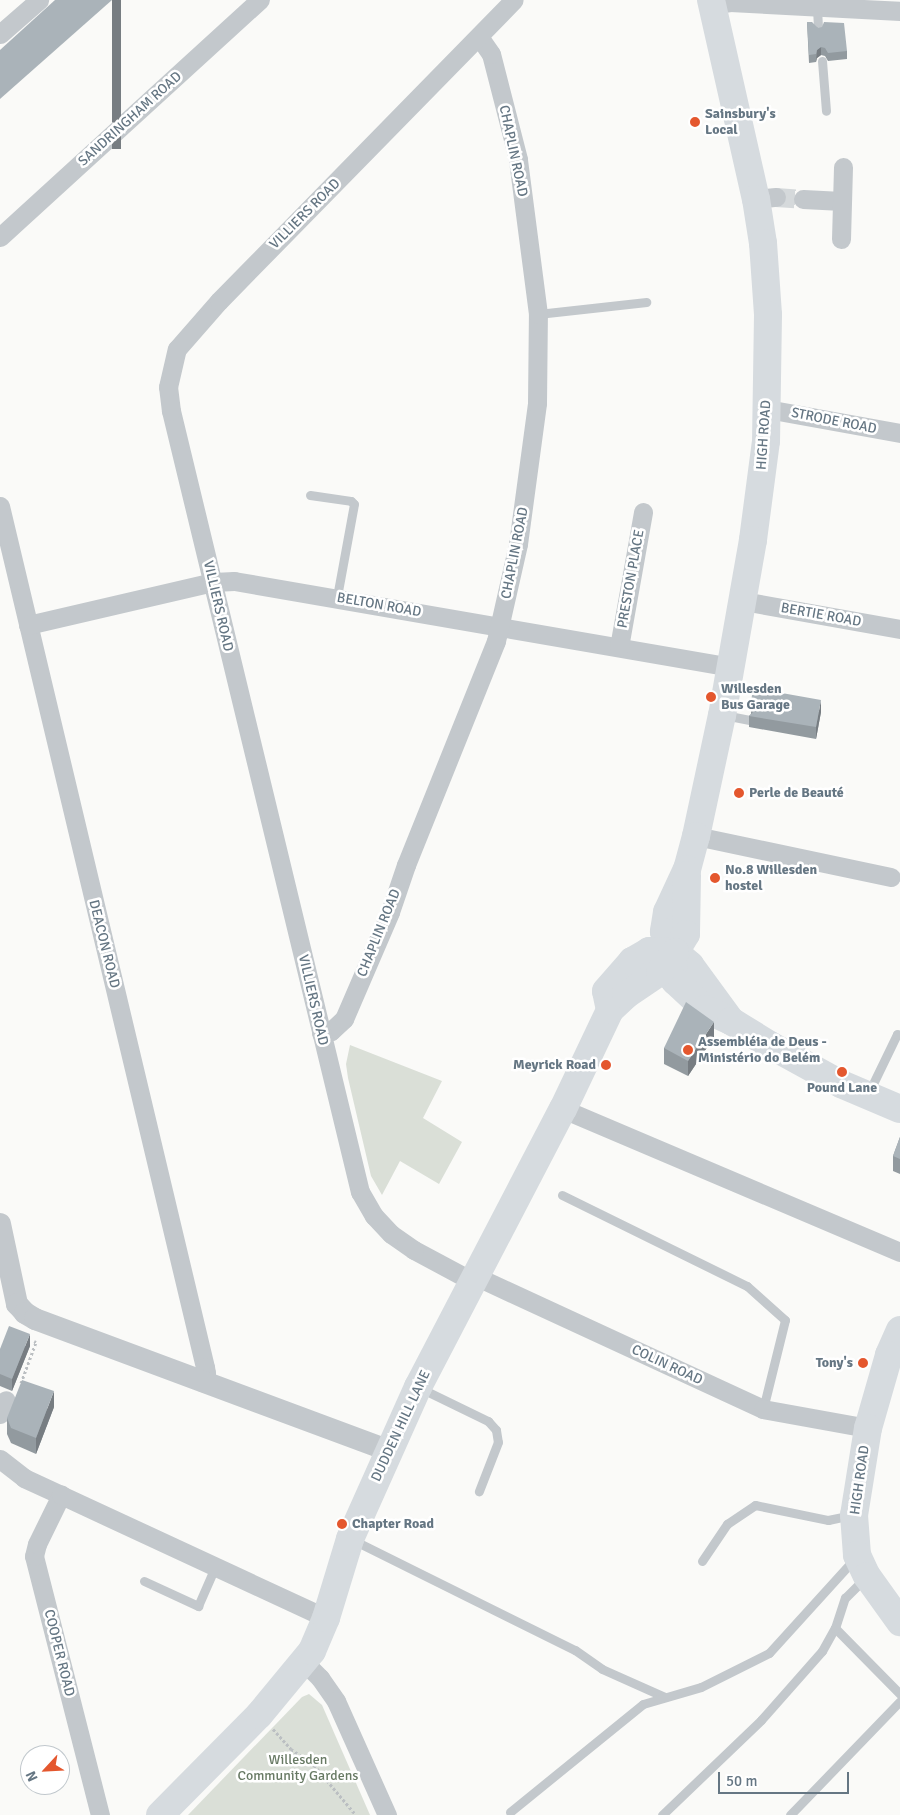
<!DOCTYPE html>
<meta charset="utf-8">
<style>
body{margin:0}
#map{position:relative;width:900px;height:1815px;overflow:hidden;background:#fafaf8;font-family:Signika,sans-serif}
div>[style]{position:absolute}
.green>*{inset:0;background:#dadfd7}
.minor-tunnel>*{height:19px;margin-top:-9.5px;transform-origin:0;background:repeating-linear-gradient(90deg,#d5d9db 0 19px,transparent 0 28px)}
.path>*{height:3px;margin-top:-1.5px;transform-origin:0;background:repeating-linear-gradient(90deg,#bbbfc2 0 2.5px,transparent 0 5px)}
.service>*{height:9px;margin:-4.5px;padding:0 4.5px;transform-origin:4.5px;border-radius:4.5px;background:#c3c8cc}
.minor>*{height:19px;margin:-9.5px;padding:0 9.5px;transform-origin:9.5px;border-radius:9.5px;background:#c3c8cc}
.tertiary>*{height:22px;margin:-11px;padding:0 11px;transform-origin:11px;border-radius:11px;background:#c3c8cc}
.primary>*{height:28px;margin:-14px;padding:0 14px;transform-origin:14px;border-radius:14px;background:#d6dbdf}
.wall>*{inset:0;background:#929a9f}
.shaded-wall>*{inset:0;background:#777d82;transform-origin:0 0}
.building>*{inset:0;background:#aab3b9}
.dots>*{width:14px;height:14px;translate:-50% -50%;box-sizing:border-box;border:2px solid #fff;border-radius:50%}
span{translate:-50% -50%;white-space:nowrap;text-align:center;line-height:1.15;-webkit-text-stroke:5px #fff;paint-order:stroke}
.poi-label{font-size:14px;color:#657683;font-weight:700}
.left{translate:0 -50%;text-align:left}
.right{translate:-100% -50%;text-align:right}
.street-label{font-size:14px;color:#657683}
.park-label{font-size:14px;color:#687a64}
.north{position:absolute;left:20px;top:1745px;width:50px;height:50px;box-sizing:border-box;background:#fff;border:1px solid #c1c8cd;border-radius:50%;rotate:245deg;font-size:14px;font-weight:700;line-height:20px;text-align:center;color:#657683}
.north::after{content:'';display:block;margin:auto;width:18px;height:22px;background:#e4572e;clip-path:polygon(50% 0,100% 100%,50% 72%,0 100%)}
.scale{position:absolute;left:718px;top:1772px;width:131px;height:22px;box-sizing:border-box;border:2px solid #657683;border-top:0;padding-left:6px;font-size:15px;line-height:18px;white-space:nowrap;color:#657683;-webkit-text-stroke:4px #fff;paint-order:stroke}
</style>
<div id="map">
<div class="green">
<i style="clip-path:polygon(350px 1045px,442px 1081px,423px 1118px,462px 1142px,439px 1184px,400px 1161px,382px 1195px,371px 1176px,348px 1078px,346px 1064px)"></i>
<i style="clip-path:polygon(309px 1694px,322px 1705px,370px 1815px,188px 1815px,302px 1697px)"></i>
</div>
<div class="minor-tunnel">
<i style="left:776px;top:197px;width:27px;rotate:4deg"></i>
</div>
<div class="path">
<i style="left:21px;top:1383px;width:44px;rotate:-69.9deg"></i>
<i style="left:36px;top:1342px;width:2px;rotate:-153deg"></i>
<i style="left:273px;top:1729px;width:27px;rotate:48deg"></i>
<i style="left:291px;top:1749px;width:28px;rotate:35deg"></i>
<i style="left:314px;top:1765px;width:65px;rotate:50deg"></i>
</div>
<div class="service">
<i style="left:817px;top:8px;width:22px;rotate:87deg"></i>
<i style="left:822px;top:61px;width:50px;rotate:85.4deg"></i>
<i style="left:538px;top:314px;width:109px;rotate:-6.3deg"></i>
<i style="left:310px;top:495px;width:41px;rotate:8.3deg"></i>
<i style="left:351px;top:501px;width:4px;rotate:45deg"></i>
<i style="left:354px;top:504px;width:95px;rotate:100.4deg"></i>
<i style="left:724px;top:715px;width:26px;rotate:11deg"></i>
<i style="left:869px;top:1092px;width:64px;rotate:-64.2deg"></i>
<i style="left:897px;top:1034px;width:3px;rotate:18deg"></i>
<i style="left:562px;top:1195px;width:206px;rotate:26.2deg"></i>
<i style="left:747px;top:1286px;width:51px;rotate:41.8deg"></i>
<i style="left:785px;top:1320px;width:92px;rotate:103.9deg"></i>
<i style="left:420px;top:1388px;width:76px;rotate:25.9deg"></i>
<i style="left:488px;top:1421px;width:12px;rotate:48deg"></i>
<i style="left:496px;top:1430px;width:12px;rotate:81deg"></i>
<i style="left:498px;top:1442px;width:53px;rotate:111.2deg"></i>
<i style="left:353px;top:1540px;width:248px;rotate:26.4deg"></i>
<i style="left:575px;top:1650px;width:33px;rotate:35deg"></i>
<i style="left:602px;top:1669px;width:69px;rotate:24deg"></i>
<i style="left:702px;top:1561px;width:45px;rotate:-56deg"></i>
<i style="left:727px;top:1524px;width:34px;rotate:-34deg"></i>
<i style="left:755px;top:1505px;width:75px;rotate:11.6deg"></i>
<i style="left:828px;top:1520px;width:25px;rotate:-12deg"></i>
<i style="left:144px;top:1581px;width:60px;rotate:24.8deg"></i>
<i style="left:198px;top:1606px;width:43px;rotate:-66.4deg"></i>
<i style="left:835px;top:1628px;width:93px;rotate:45.4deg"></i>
<i style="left:510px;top:1812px;width:171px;rotate:-39.1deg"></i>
<i style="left:643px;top:1704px;width:60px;rotate:-16.3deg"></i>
<i style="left:701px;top:1687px;width:76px;rotate:-26.6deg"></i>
<i style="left:769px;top:1653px;width:128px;rotate:-47.8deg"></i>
<i style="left:662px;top:1815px;width:137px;rotate:-43.8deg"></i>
<i style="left:761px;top:1720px;width:92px;rotate:-48.5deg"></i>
<i style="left:822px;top:1651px;width:26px;rotate:-61deg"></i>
<i style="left:835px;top:1628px;width:32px;rotate:-72deg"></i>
<i style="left:845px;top:1598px;width:28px;rotate:-45deg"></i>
<i style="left:790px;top:1815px;width:158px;rotate:-46deg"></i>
</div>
<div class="minor">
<i style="left:712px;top:5px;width:18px;rotate:-9deg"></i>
<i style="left:730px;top:2px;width:170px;rotate:3deg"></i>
<i style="left:0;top:34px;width:52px;rotate:-41.1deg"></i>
<i style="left:756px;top:199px;width:20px;rotate:-6deg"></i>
<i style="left:803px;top:199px;width:39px;rotate:3deg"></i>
<i style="left:0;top:237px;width:352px;rotate:-42.4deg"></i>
<i style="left:841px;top:239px;width:72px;rotate:-88.4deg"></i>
<i style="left:767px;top:409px;width:135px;rotate:10.2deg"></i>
<i style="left:0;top:506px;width:885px;rotate:76.61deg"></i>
<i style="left:205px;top:1367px;width:6px;rotate:81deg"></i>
<i style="left:206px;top:1373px;width:10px;rotate:114deg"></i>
<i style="left:743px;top:601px;width:159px;rotate:10.1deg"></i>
<i style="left:28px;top:625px;width:190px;rotate:-13.1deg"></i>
<i style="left:213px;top:582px;width:21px;rotate:-3deg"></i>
<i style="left:234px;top:581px;width:504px;rotate:9.82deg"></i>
<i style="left:619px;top:647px;width:137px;rotate:-79.9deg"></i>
<i style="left:696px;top:836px;width:199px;rotate:11.9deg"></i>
<i style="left:321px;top:1033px;width:10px;rotate:-11deg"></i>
<i style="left:331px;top:1031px;width:18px;rotate:-43deg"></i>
<i style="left:344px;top:1019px;width:116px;rotate:-66.7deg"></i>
<i style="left:390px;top:912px;width:50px;rotate:-71.2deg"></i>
<i style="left:406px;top:865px;width:241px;rotate:-68.1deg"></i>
<i style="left:496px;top:641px;width:99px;rotate:-77.2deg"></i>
<i style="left:518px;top:544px;width:142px;rotate:-82.3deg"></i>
<i style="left:537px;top:403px;width:89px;rotate:-89.4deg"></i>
<i style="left:538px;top:314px;width:156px;rotate:-97.4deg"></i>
<i style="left:518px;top:159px;width:108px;rotate:-104.4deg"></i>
<i style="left:491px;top:54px;width:21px;rotate:-125deg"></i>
<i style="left:563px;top:1109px;width:366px;rotate:23deg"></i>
<i style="left:475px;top:1276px;width:317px;rotate:24.8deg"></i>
<i style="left:763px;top:1409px;width:107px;rotate:10.3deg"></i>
<i style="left:472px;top:1281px;width:66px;rotate:-151.9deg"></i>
<i style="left:414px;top:1250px;width:28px;rotate:-145deg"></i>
<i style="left:391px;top:1234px;width:25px;rotate:-133deg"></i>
<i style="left:374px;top:1216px;width:28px;rotate:-120deg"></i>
<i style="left:360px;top:1192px;width:804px;rotate:-103.6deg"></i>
<i style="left:171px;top:411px;width:24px;rotate:-97deg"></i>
<i style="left:168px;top:387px;width:39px;rotate:-77deg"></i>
<i style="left:177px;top:349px;width:64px;rotate:-48.8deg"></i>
<i style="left:219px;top:301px;width:421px;rotate:-45.6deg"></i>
<i style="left:0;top:1414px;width:15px;rotate:-67deg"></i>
<i style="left:0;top:1459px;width:31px;rotate:38deg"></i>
<i style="left:24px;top:1478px;width:41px;rotate:24.7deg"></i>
<i style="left:304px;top:1662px;width:23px;rotate:45deg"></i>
<i style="left:320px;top:1678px;width:28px;rotate:55deg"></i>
<i style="left:336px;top:1701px;width:125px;rotate:65.9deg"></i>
<i style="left:100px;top:1815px;width:267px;rotate:-104.3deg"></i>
<i style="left:34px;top:1556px;width:12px;rotate:-76deg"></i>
<i style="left:37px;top:1544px;width:55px;rotate:-63.9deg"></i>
<i style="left:61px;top:1495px;width:292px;rotate:24.9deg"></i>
</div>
<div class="tertiary">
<i style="left:0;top:1224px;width:82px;rotate:78deg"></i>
<i style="left:17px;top:1304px;width:12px;rotate:48deg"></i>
<i style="left:25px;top:1313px;width:12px;rotate:31deg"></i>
<i style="left:35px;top:1319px;width:378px;rotate:20.4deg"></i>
</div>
<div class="primary">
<i style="left:711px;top:0;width:204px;rotate:77.3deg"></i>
<i style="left:756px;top:199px;width:45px;rotate:81deg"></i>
<i style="left:763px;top:243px;width:72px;rotate:86deg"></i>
<i style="left:768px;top:315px;width:126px;rotate:90.9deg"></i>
<i style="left:766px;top:441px;width:100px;rotate:97.5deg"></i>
<i style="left:753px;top:540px;width:178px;rotate:100deg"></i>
<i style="left:722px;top:715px;width:124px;rotate:102.1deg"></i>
<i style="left:696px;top:836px;width:34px;rotate:105deg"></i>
<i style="left:687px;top:869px;width:47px;rotate:114.9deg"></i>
<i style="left:667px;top:912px;width:20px;rotate:99deg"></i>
<i style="left:664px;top:932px;width:23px;rotate:61deg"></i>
<i style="left:675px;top:952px;width:20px;rotate:41deg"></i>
<i style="left:690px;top:965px;width:69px;rotate:53.8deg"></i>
<i style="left:687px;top:875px;width:59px;rotate:91deg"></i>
<i style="left:686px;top:934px;width:21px;rotate:121deg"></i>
<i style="left:675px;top:952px;width:25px;rotate:97deg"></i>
<i style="left:672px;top:977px;width:5px;rotate:53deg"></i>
<i style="left:675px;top:981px;width:41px;rotate:43deg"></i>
<i style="left:705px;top:1009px;width:29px;rotate:25deg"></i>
<i style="left:731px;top:1021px;width:46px;rotate:31.6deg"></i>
<i style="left:770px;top:1045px;width:81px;rotate:28.8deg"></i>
<i style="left:841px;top:1084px;width:64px;rotate:23deg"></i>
<i style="left:610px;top:1010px;width:19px;rotate:-102deg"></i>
<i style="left:606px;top:991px;width:40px;rotate:-49deg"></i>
<i style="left:632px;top:961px;width:20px;rotate:-30deg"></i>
<i style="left:649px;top:951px;width:26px;rotate:2deg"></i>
<i style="left:900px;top:1330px;width:27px;rotate:114deg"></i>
<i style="left:889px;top:1355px;width:76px;rotate:106deg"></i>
<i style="left:868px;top:1428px;width:88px;rotate:99.1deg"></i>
<i style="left:854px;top:1515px;width:40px;rotate:85.7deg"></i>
<i style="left:857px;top:1555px;width:23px;rotate:65deg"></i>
<i style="left:867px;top:1576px;width:57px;rotate:54.3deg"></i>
<i style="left:160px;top:1815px;width:141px;rotate:-45.3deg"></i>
<i style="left:259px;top:1715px;width:83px;rotate:-50.4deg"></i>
<i style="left:312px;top:1651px;width:36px;rotate:-67deg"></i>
<i style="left:326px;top:1618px;width:83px;rotate:-73.1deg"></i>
<i style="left:350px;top:1539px;width:167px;rotate:-65.9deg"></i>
<i style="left:418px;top:1387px;width:314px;rotate:-62.5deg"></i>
<i style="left:563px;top:1109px;width:110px;rotate:-64.6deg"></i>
<i style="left:610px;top:1010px;width:22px;rotate:-43deg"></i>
<i style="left:626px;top:995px;width:41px;rotate:-34.1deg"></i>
<i style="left:660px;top:972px;width:25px;rotate:-53deg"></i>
</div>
<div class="wall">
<i style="clip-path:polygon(807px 22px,818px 28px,847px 51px,847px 59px,828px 61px,825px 56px,821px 55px,817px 58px,816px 62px,809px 63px)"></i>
<i style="clip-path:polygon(751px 702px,821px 712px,816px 739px,749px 727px,749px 716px,751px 714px)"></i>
<i style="clip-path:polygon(714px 1037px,688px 1076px,664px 1064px,664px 1048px)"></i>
<i style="clip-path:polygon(900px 1137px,900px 1174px,893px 1171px,893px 1156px)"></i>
<i style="clip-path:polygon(30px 1346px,12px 1391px,0 1386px,0 1349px)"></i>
<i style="clip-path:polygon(54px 1407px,36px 1454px,11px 1443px,7px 1434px,7px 1418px)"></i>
</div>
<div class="shaded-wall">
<i style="left:112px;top:0;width:9px;height:149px"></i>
<i style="clip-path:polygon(821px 47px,821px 55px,817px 58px,816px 62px,817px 50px)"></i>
<i style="clip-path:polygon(821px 700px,821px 712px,816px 739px,816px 727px)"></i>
<i style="clip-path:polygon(714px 1022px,714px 1037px,688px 1076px,688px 1061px)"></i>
<i style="clip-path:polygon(30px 1334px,30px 1346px,12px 1391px,12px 1379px)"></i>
<i style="clip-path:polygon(54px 1391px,54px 1407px,36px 1454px,36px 1438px)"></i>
</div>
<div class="building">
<i style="clip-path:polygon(55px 0,112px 0,0 99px,0 50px)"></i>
<i style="clip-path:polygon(807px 22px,812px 22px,818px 28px,822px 27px,824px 22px,844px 23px,847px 51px,828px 53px,825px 48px,821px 47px,817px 50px,816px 54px,809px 55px)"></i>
<i style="clip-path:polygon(753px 688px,821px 700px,816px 727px,749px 716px,756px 709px,751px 702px)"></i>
<i style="clip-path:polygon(686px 1002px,714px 1022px,688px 1061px,664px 1048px)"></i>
<i style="clip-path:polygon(900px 1137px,900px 1159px,893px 1156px)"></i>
<i style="clip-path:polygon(9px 1326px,30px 1334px,12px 1379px,0 1374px,0 1349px)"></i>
<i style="clip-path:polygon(22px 1380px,54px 1391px,36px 1438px,11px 1428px,7px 1418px)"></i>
</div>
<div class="dots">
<i style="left:695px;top:122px;background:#e4572e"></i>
<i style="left:711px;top:697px;background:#e4572e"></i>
<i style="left:739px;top:793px;background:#e4572e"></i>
<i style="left:715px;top:878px;background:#e4572e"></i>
<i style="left:688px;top:1050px;background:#e4572e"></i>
<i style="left:606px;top:1065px;background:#e4572e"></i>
<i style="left:842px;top:1072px;background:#e4572e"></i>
<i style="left:863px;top:1363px;background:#e4572e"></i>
<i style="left:342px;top:1524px;background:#e4572e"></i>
</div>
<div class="poi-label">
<span class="left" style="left:705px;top:122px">Sainsbury's<br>Local</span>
<span class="left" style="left:721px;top:697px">Willesden<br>Bus Garage</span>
<span class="left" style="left:749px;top:793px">Perle de Beauté</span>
<span class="left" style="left:725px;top:878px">No.8 Willesden<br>hostel</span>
<span class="left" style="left:698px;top:1050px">Assembléia de Deus -<br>Ministério do Belém</span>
<span class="right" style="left:596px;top:1065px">Meyrick Road</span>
<span style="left:842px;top:1088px">Pound Lane</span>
<span class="right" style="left:853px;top:1363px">Tony's</span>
<span class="left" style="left:352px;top:1524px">Chapter Road</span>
</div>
<div class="street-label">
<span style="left:130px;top:119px;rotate:-42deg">SANDRINGHAM ROAD</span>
<span style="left:513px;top:151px;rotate:78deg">CHAPLIN ROAD</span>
<span style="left:305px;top:214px;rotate:-45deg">VILLIERS ROAD</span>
<span style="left:834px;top:421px;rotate:11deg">STRODE ROAD</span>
<span style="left:764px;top:435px;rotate:-86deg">HIGH ROAD</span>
<span style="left:515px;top:553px;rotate:-79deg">CHAPLIN ROAD</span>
<span style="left:631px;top:579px;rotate:-80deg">PRESTON PLACE</span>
<span style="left:379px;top:605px;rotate:10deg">BELTON ROAD</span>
<span style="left:218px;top:606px;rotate:77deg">VILLIERS ROAD</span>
<span style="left:821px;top:615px;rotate:10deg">BERTIE ROAD</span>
<span style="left:379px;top:933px;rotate:-68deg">CHAPLIN ROAD</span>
<span style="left:104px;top:944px;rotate:76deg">DEACON ROAD</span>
<span style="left:313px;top:1000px;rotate:77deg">VILLIERS ROAD</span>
<span style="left:667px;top:1365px;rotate:25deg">COLIN ROAD</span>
<span style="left:401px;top:1426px;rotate:-65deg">DUDDEN HILL LANE</span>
<span style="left:860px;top:1480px;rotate:-82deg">HIGH ROAD</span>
<span style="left:59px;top:1653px;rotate:76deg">COOPER ROAD</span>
</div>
<div class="park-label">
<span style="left:298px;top:1768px">Willesden<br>Community Gardens</span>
</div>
<div class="north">N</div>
<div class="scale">50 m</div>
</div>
